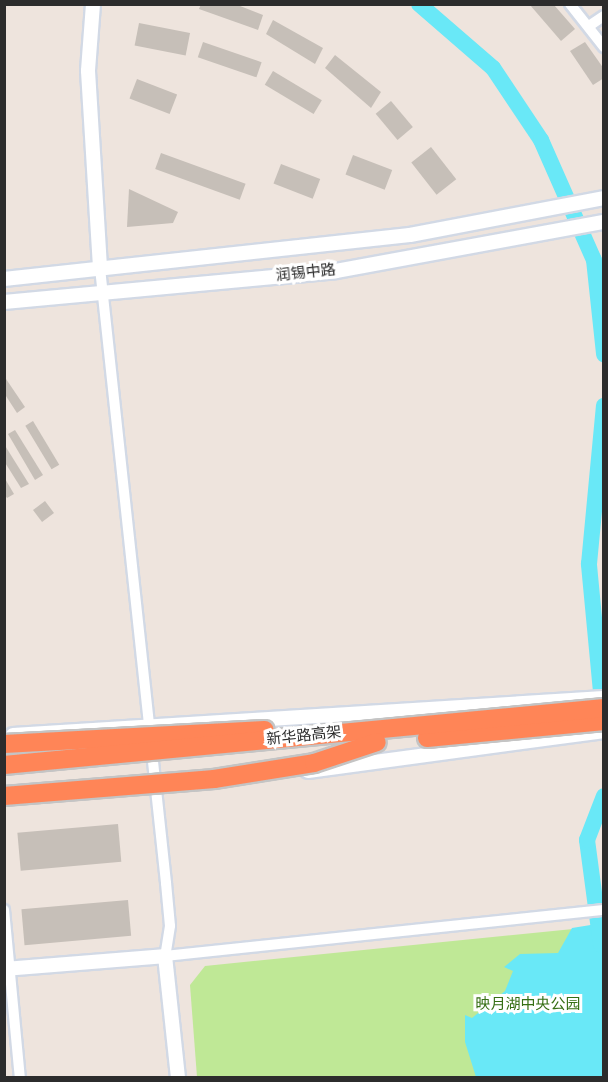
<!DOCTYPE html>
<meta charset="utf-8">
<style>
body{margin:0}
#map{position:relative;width:608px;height:1082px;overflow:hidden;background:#eee4dd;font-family:Overpass,"Noto Sans SC",sans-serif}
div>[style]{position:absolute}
.green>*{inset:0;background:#bfe896}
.water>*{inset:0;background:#69e8f7}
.canal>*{height:10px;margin:-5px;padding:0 5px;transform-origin:5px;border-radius:5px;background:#69e8f7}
.river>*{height:16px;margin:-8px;padding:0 8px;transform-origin:8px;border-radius:8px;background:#69e8f7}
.building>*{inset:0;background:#c6bfb8;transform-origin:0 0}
.roads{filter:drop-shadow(2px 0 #d2d9e5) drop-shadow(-2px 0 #d2d9e5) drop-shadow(0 2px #d2d9e5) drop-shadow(0 -2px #d2d9e5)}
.street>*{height:10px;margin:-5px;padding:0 5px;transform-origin:5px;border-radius:5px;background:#fff}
.secondary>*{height:14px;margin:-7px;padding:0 7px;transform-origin:7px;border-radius:7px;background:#fff}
.bridges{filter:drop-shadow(2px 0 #c4c4c4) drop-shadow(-2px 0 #c4c4c4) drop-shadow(0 2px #c4c4c4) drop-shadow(0 -2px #c4c4c4)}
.highway-bridge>*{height:18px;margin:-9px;padding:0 9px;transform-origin:9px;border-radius:9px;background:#ff8557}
span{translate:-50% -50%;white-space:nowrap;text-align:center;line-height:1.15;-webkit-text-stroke:6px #fff;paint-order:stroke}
.street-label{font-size:15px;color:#2c2c2c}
.park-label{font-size:15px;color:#366f15}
.frame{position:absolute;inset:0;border:6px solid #2c2c2c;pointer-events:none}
</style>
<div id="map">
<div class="green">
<i style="clip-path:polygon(603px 926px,603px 1077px,197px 1077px,190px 985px,205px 966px)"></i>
</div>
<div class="water">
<i style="clip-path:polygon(603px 923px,603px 1077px,476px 1077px,465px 1042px,465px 1015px,472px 1018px,505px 991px,513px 971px,504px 967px,520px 954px,558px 953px,572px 928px)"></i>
</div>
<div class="canal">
<i style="left:599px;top:638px;width:5px"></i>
</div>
<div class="river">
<i style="left:419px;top:4px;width:98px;rotate:40.9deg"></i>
<i style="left:493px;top:68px;width:87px;rotate:56.3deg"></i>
<i style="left:541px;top:140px;width:131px;rotate:66.2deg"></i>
<i style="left:594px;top:260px;width:95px;rotate:83.9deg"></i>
<i style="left:603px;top:713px;width:150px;rotate:-95.4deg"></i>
<i style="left:589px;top:564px;width:159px;rotate:-84.6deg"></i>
<i style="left:601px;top:945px;width:106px;rotate:-97.6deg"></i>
<i style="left:587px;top:840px;width:47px;rotate:-68.9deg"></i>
</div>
<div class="building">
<i style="clip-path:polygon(201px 4px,235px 4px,263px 15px,258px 30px,199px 9px)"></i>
<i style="clip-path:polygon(530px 5px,554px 5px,575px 29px,561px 41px)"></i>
<i style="clip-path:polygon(273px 20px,323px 48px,315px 64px,266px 34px)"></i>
<i style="left:139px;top:23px;width:52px;height:23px;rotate:11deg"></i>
<i style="left:203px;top:42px;width:62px;height:16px;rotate:19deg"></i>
<i style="clip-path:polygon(585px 42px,604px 69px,604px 78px,593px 85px,570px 51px)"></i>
<i style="clip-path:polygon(335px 55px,381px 92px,371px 108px,325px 68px)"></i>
<i style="left:273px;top:71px;width:57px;height:16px;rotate:31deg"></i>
<i style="left:137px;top:79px;width:43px;height:21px;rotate:21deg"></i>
<i style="left:391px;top:101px;width:34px;height:20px;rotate:50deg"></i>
<i style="left:431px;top:147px;width:41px;height:25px;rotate:52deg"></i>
<i style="left:161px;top:153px;width:90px;height:17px;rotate:20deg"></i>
<i style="left:353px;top:155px;width:42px;height:21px;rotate:21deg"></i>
<i style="left:281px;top:164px;width:42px;height:21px;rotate:21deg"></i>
<i style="clip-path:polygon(129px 189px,178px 212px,173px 223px,127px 227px)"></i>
<i style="clip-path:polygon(4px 376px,25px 407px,17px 413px,4px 393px)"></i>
<i style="left:33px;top:421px;width:51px;height:9px;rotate:59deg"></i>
<i style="clip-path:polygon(15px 430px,43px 475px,35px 480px,8px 434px)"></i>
<i style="clip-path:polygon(4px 444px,29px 484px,21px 488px,4px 461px)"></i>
<i style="clip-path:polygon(4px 477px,14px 494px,7px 498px,4px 494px)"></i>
<i style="left:45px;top:501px;width:15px;height:15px;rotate:53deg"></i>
<i style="left:118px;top:824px;width:38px;height:101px;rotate:85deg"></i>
<i style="left:128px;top:900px;width:36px;height:107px;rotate:85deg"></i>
</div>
<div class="roads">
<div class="street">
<i style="left:570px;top:4px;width:55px;rotate:51.7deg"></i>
<i style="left:589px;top:26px;width:18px;rotate:-34deg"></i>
<i style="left:100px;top:268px;width:619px;rotate:83.87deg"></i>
<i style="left:166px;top:883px;width:43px;rotate:84.7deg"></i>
<i style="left:170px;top:926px;width:30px;rotate:99deg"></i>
<i style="left:165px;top:956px;width:441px;rotate:-6deg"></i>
<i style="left:4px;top:910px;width:169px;rotate:84.6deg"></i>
</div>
<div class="secondary">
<i style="left:93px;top:4px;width:67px;rotate:94.3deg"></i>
<i style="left:88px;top:71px;width:197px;rotate:86.5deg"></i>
<i style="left:4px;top:279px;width:408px;rotate:-6.2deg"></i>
<i style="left:410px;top:235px;width:197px;rotate:-10.8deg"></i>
<i style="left:4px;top:302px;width:333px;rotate:-5.3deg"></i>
<i style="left:336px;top:271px;width:272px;rotate:-10.4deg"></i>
<i style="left:13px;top:735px;width:592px;rotate:-3.58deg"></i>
<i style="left:308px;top:771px;width:299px;rotate:-7.7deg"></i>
<i style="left:4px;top:969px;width:162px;rotate:-4.6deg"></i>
<i style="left:165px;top:956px;width:123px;rotate:83.9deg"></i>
</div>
</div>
<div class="bridges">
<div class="highway-bridge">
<i style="left:427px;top:738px;width:178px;rotate:-5.5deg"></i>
<i style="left:4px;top:744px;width:261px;rotate:-3.1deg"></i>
<i style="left:4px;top:765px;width:603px;rotate:-5.43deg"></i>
<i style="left:4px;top:796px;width:211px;rotate:-4.6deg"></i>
<i style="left:214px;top:779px;width:101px;rotate:-9.1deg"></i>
<i style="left:314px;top:763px;width:66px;rotate:-18.4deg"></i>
</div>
</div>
<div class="street-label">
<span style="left:306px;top:274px;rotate:-6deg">润锡中路</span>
<span style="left:304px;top:737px;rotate:-6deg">新华路高架</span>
</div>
<div class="park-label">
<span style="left:528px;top:1006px">映月湖中央公园</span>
</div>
<div class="frame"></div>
</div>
